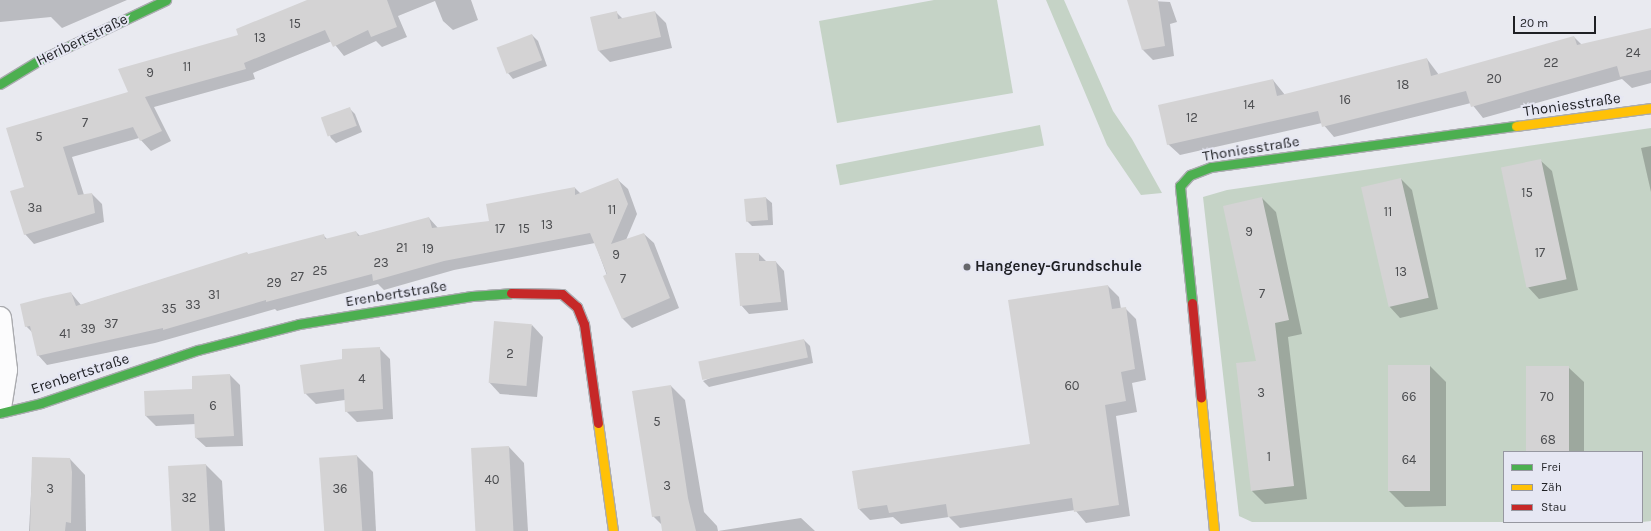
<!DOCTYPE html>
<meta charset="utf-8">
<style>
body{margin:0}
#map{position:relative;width:1651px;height:531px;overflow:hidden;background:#e9eaf0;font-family:Karla,sans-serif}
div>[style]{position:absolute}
.green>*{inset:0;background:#c5d3c6;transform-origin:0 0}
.shadow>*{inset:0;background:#0003}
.building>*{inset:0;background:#d4d3d4;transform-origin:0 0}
.roads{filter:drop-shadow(1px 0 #aaabaf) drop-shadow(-1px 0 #aaabaf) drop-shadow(0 1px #aaabaf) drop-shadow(0 -1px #aaabaf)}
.street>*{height:22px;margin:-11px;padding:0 11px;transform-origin:11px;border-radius:11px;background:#fcfcfd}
.fast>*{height:9px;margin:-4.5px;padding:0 4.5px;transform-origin:4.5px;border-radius:4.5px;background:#4caf50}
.slow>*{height:9px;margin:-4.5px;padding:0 4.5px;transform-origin:4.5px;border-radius:4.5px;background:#ffc107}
.jam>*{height:9px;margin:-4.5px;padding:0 4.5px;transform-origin:4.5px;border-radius:4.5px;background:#c62828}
.dots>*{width:11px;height:11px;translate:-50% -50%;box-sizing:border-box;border:2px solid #e6e7f3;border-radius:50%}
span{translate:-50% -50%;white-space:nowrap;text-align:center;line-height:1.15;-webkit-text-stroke:4px #e6e7f3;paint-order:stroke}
.number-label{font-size:13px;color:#4d4e51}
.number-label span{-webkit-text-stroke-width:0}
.street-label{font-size:15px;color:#1f2024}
.poi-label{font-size:15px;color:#1f2024;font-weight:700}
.left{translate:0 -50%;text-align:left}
.legend{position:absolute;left:1503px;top:451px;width:140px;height:72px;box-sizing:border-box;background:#e6e7f3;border:1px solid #9697a0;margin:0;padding:5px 7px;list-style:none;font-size:12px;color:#1f2024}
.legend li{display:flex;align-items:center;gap:8px;height:20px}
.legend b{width:20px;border:1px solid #9697a0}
.scale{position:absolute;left:1513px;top:16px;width:83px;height:18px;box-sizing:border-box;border:2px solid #1f2024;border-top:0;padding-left:5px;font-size:12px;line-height:14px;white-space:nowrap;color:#1f2024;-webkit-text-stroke:3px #e6e7f3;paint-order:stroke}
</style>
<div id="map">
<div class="green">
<i style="clip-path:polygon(934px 0,997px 0,1013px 93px,837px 123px,819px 21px)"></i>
<i style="clip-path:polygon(1046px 0,1064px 0,1113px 111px,1132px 139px,1162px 193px,1141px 195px,1107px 145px)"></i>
<i style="left:1040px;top:125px;width:21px;height:208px;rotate:79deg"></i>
<i style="clip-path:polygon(1651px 128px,1651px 521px,1642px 522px,1642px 452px,1504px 452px,1504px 522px,1252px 522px,1239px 516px,1203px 197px,1227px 190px)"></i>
</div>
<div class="shadow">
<i style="clip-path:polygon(0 0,127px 0,62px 28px,51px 17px,0 22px)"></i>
<i style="clip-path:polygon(312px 0,471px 0,478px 20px,453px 30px,443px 21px,435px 1px,398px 16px,407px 37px,382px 47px,376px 41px,344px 56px,332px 41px,253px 73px,255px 79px,154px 107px,171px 141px,151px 151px,139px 138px,72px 157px,84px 195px,92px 194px,102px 204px,104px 222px,34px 244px,25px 234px,25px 188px,7px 129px,129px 93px)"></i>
<i style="clip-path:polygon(1133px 0,1170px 2px,1177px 22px,1170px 24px,1174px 56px,1153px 60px,1143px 50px)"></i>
<i style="clip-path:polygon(616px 12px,623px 19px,655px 12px,666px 23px,672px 48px,610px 62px,599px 51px)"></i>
<i style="clip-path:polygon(1651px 29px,1651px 83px,1632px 88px,1622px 79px,1483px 118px,1471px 103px,1334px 137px,1322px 123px,1180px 155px,1168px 144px,1273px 80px,1285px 95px,1427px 59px,1439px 75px,1574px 37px,1582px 45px)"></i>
<i style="clip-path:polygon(532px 35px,538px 41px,547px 66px,513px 79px,508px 73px)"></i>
<i style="clip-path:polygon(349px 108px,355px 114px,362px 132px,336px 143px,331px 138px,322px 118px)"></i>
<i style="clip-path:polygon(1651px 146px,1651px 192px,1641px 148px)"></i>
<i style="clip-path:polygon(1540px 160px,1552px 171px,1578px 290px,1539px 299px,1528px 287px)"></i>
<i style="clip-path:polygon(1401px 179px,1412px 190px,1438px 309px,1400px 318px,1389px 306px)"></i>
<i style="clip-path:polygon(618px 180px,628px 189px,637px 214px,626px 240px,644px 234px,654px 243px,679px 308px,632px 328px,623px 319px,595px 243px,454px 270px,384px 290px,378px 284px,277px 311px,275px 309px,155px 343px,47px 365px,38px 355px,32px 332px,26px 326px,71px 293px,81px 305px,247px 253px,249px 255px,323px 235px,328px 240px,356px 232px,360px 236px,429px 218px,438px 228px,491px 222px,575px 188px,581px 194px)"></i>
<i style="clip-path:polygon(766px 198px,772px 203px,773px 225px,752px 226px,746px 220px)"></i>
<i style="clip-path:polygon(1262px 198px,1276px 212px,1302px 334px,1288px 337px,1307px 499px,1265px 504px,1252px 491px)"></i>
<i style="clip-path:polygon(759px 254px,767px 262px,776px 262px,784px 271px,788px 310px,749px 314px,741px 305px)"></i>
<i style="clip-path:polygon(1108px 286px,1119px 297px,1121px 309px,1125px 308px,1136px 319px,1146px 380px,1132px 383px,1137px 412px,1116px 416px,1130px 516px,1086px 523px,1075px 510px,960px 528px,949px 517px,901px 524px,893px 517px,870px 520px,859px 509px,1031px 445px)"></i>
<i style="clip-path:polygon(532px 325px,543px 337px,537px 397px,500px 394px,489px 382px)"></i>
<i style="clip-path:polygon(804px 340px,810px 346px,813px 363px,709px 387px,703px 381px)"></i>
<i style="clip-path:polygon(379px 348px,390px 359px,393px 419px,357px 422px,346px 411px,345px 400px,316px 404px,305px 393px)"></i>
<i style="clip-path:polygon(1430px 366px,1446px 382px,1446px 506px,1405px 507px,1389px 491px,1389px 367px)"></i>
<i style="clip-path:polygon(1568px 367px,1584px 382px,1584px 452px,1527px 452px)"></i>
<i style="clip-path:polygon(230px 375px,240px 385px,243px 446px,206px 447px,196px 438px,196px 424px,156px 426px,146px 416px,145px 392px,193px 390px)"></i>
<i style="clip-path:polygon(671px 386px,685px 400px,704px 512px,717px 526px,718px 531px,801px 518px,815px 531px,663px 531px,663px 526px,653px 516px)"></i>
<i style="clip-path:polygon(509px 447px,524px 463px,528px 531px,477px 531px)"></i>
<i style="clip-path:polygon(357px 456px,373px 472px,376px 531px,325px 531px)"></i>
<i style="clip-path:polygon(33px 458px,70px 459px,85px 475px,86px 531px,29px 531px)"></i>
<i style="clip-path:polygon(206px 465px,222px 481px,225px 531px,173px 531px)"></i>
</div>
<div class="building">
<i style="clip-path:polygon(307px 0,387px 0,397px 27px,371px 37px,368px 30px,333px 47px,325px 30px,244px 63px,246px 69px,145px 97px,162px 131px,140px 141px,133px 127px,63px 147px,78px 195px,92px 193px,95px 213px,24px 235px,10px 191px,24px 187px,6px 128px,128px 92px,118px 69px,238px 35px,236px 29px)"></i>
<i style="clip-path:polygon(1127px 0,1158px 0,1165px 46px,1142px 50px)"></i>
<i style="clip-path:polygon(617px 11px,618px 19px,655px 11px,661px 37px,598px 51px,590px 17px)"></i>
<i style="clip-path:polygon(1651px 28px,1651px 70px,1620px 77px,1617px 66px,1471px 107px,1466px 91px,1322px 127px,1318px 111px,1167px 145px,1158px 105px,1273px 79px,1277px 96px,1427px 58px,1431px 76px,1574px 36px,1577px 45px)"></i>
<i style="left:532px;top:34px;width:28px;height:38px;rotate:69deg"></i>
<i style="left:350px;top:107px;width:20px;height:31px;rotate:70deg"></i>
<i style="left:1541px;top:159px;width:123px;height:41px;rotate:78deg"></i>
<i style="clip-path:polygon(618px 178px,628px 204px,611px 244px,644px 233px,670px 298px,622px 319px,603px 276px,607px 274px,590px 233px,444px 261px,373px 281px,372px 274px,266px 302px,266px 300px,163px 330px,163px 328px,37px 356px,30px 326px,25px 327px,20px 304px,43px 298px,71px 292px,76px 306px,247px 252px,248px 254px,324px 234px,325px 239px,356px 231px,358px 236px,429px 217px,432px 228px,489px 221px,486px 204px,575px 187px,575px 195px)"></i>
<i style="left:1401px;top:178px;width:123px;height:41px;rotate:77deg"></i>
<i style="left:766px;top:197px;width:23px;height:22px;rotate:85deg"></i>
<i style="clip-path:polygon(1262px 197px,1289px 320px,1275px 323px,1294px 486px,1251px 491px,1236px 363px,1256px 361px,1223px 206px)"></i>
<i style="clip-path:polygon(735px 253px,759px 253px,759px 261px,776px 261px,781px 302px,740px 306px)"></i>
<i style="clip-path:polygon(1108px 285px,1112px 309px,1126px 307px,1135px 369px,1121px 372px,1126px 401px,1105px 405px,1119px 505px,1074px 512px,1072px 498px,948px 517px,946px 504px,889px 513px,887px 505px,858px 509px,852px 471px,1030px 444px,1008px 300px)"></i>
<i style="left:494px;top:321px;width:38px;height:62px;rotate:5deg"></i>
<i style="left:804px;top:339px;width:19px;height:108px;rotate:78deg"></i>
<i style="clip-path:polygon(380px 347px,383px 409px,345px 412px,344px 389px,304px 394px,300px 365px,342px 359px,342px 349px)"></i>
<i style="left:1430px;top:365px;width:126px;height:42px;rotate:90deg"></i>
<i style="left:1526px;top:366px;width:43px;height:86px"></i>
<i style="clip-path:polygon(230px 374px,234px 436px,195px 438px,194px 414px,145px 416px,144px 391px,192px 389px,192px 376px)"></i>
<i style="clip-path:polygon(671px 385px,688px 498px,696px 531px,662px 531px,660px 516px,652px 517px,632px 391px)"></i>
<i style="left:509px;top:446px;width:85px;height:38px;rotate:87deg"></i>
<i style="left:357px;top:455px;width:76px;height:38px;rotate:86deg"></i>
<i style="clip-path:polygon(32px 457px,70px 458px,72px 472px,71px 523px,66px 522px,65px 531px,30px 531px)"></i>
<i style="left:206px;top:464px;width:67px;height:38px;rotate:87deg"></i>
</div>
<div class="roads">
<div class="street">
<i style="left:0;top:318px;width:52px;rotate:83.4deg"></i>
<i style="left:6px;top:370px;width:37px;rotate:99deg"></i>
</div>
<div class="fast">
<i style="left:0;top:84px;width:44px;rotate:-31.2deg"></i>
<i style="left:38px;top:61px;width:142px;rotate:-25.5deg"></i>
<i style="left:1192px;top:303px;width:118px;rotate:-95.9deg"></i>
<i style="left:1180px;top:186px;width:15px;rotate:-48deg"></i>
<i style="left:1190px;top:175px;width:22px;rotate:-21deg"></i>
<i style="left:1211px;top:167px;width:308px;rotate:-7.7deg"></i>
<i style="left:0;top:413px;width:42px;rotate:-13.7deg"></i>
<i style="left:41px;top:403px;width:166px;rotate:-18.7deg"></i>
<i style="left:198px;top:350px;width:104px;rotate:-14.4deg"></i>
<i style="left:299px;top:324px;width:175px;rotate:-9.2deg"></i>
<i style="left:472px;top:296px;width:39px;rotate:-4deg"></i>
</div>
<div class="slow">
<i style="left:1516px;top:126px;width:136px;rotate:-7.6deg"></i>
<i style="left:1201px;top:398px;width:134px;rotate:84.4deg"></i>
<i style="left:598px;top:423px;width:109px;rotate:82.1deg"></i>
</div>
<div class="jam">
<i style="left:511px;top:293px;width:51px;rotate:1.1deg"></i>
<i style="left:562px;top:294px;width:20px;rotate:41deg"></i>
<i style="left:577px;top:307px;width:18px;rotate:68deg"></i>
<i style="left:584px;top:324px;width:100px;rotate:82deg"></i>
<i style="left:1192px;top:303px;width:95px;rotate:84.6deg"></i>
</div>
</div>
<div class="dots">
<i style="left:967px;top:267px;background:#66676b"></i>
</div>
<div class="number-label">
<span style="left:295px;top:24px">15</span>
<span style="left:260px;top:38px">13</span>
<span style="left:1633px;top:53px">24</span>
<span style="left:1551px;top:63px">22</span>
<span style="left:187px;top:67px">11</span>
<span style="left:150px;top:73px">9</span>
<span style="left:1494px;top:79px">20</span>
<span style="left:1403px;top:85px">18</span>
<span style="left:1345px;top:100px">16</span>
<span style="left:1249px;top:105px">14</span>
<span style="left:1192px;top:118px">12</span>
<span style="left:85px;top:123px">7</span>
<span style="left:39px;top:137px">5</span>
<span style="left:1527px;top:193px">15</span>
<span style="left:35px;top:208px">3a</span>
<span style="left:612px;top:210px">11</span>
<span style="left:1388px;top:212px">11</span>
<span style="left:547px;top:225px">13</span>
<span style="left:500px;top:229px">17</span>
<span style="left:524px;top:229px">15</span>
<span style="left:1249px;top:232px">9</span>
<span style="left:402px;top:248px">21</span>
<span style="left:428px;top:249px">19</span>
<span style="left:1540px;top:253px">17</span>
<span style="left:616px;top:255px">9</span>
<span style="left:381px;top:263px">23</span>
<span style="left:320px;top:271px">25</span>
<span style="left:1401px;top:272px">13</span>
<span style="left:297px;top:277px">27</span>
<span style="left:623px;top:279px">7</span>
<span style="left:274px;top:283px">29</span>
<span style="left:1262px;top:294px">7</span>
<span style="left:214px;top:295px">31</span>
<span style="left:193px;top:305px">33</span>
<span style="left:169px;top:309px">35</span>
<span style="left:111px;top:324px">37</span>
<span style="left:88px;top:329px">39</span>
<span style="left:65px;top:334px">41</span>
<span style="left:510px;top:354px">2</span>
<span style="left:362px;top:379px">4</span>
<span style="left:1072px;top:386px">60</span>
<span style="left:1261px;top:393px">3</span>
<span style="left:1409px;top:397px">66</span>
<span style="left:1547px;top:397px">70</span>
<span style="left:213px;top:406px">6</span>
<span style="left:657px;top:422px">5</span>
<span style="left:1548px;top:440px">68</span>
<span style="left:1269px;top:457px">1</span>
<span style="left:1409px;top:460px">64</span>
<span style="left:492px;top:480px">40</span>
<span style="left:667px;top:486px">3</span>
<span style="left:50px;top:489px">3</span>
<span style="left:340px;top:489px">36</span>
<span style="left:189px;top:498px">32</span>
</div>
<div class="street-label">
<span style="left:82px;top:40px;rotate:-26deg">Heribertstraße</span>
<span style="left:1572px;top:105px;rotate:-8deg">Thoniesstraße</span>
<span style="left:1251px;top:149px;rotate:-9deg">Thoniesstraße</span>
<span style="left:396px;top:294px;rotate:-9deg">Erenbertstraße</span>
<span style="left:80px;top:374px;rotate:-18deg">Erenbertstraße</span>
</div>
<div class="poi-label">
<span class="left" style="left:975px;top:267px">Hangeney-Grundschule</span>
</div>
<ul class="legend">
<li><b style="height:5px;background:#4caf50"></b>Frei</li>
<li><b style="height:5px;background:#ffc107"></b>Zäh</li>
<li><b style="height:5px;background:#c62828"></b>Stau</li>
</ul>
<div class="scale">20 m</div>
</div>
